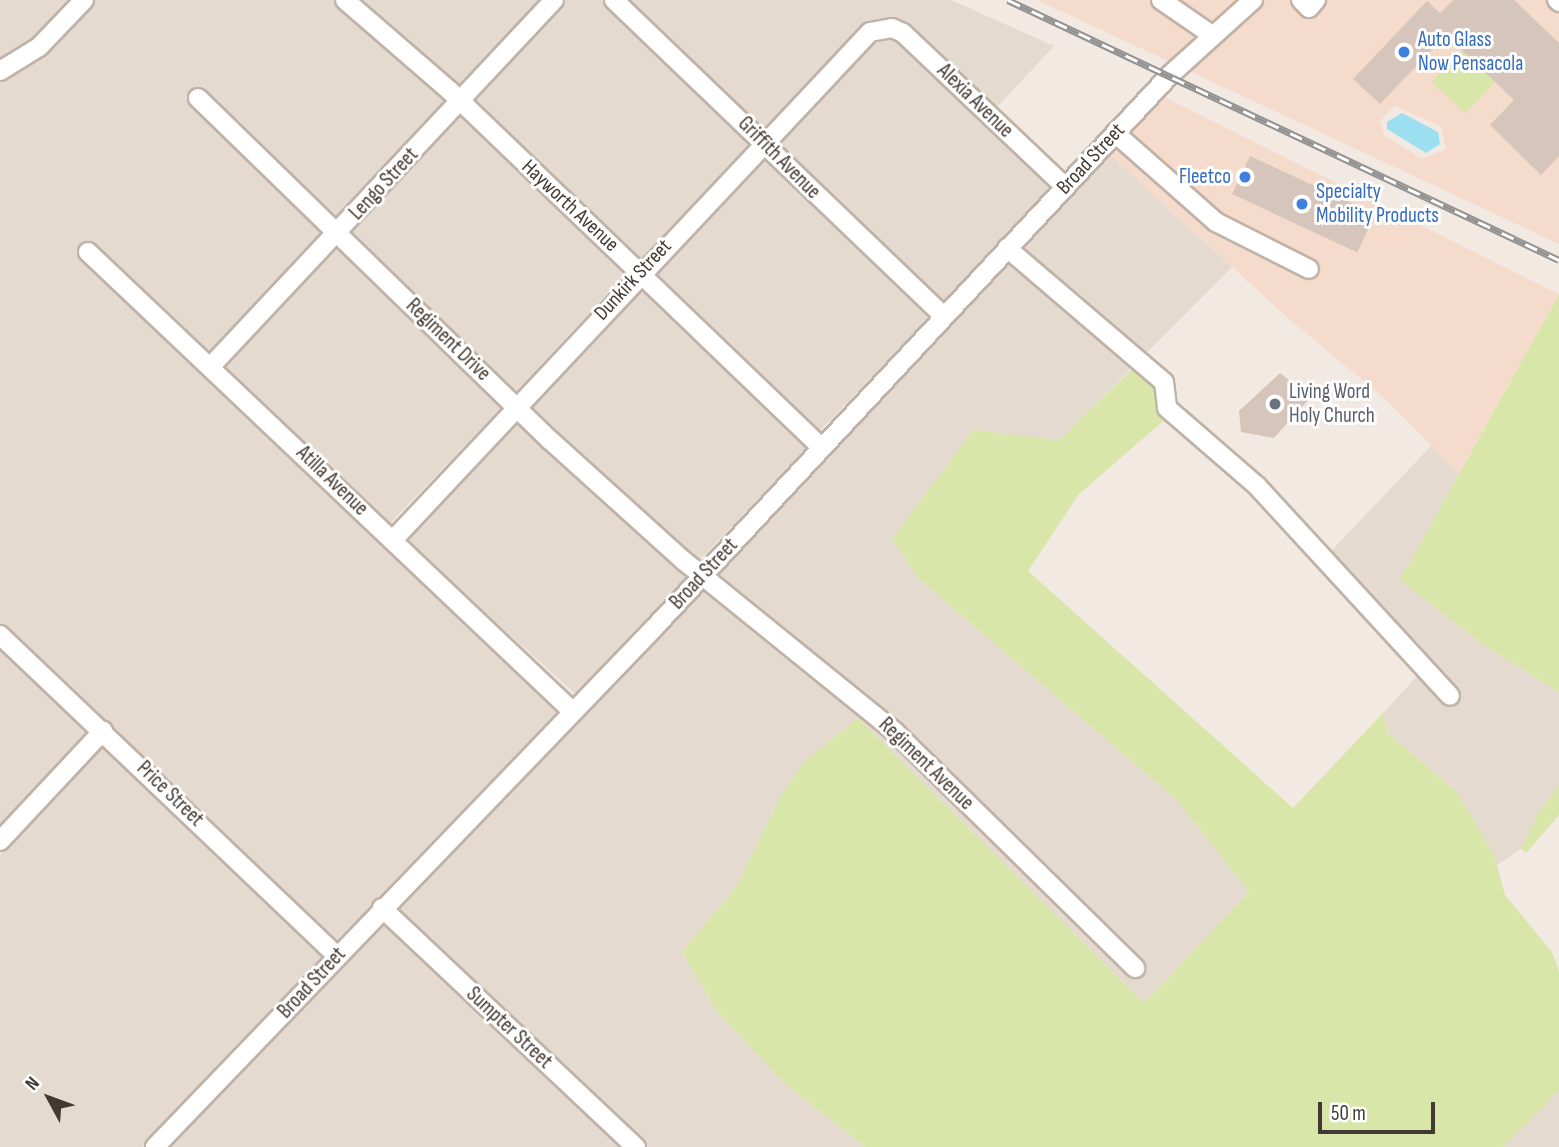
<!DOCTYPE html>
<style>
body{margin:0}
#map{position:relative;width:1559px;height:1147px;overflow:hidden;background:#f1e9e2;font-family:"Sofia Sans Condensed",sans-serif}
div>[style]{position:absolute}
.residential>*{inset:0;background:#e5dad0;transform-origin:0 0}
.commercial>*{inset:0;background:#f5dbcb}
.green>*{inset:0;background:#d8e7a9;transform-origin:0 0}
.water>*{inset:0;background:#9cdff0}
.building>*{inset:0;background:#d6c5ba;transform-origin:0 0}
.roads{filter:drop-shadow(2px 0 #c0b2a7) drop-shadow(-2px 0 #c0b2a7) drop-shadow(0 2px #c0b2a7) drop-shadow(0 -2px #c0b2a7)}
.minor>*{height:18px;margin:-9px;padding:0 9px;transform-origin:9px;border-radius:9px;background:#fff}
.rail>*{height:7px;margin-top:-3.5px;transform-origin:0;background:repeating-linear-gradient(90deg,#fff 0 13px,#929292 0 26px);box-sizing:border-box;border-block:2px solid #929292}
.dots>*{width:19px;height:19px;translate:-50% -50%;box-sizing:border-box;border:4px solid #fff;border-radius:50%}
span{translate:-50% -50%;white-space:nowrap;text-align:center;line-height:1.15;-webkit-text-stroke:6px #fff;paint-order:stroke}
.shop-label{font-size:21px;color:#366cbe}
.left{translate:0 -50%;text-align:left}
.right{translate:-100% -50%;text-align:right}
.street-label{font-size:21px;color:#433932}
.worship-label{font-size:21px;color:#5b616d}
.north{position:absolute;left:14px;top:1063px;width:70px;height:70px;-webkit-text-stroke:5px #fff;paint-order:stroke;rotate:311deg;font-size:19px;font-weight:700;line-height:28px;text-align:center;color:#433932}
.north::after{content:'';display:block;margin:auto;width:24px;height:32px;background:#433932;clip-path:polygon(50% 0,100% 100%,50% 72%,0 100%)}
.scale{position:absolute;left:1318px;top:1102px;width:117px;height:32px;box-sizing:border-box;border:4px solid #433932;border-top:0;padding-left:9px;font-size:21px;line-height:24px;white-space:nowrap;color:#433932;-webkit-text-stroke:5px #fff;paint-order:stroke}
</style>
<div id="map">
<div class="residential">
<i style="clip-path:polygon(0 0,72px 0,33px 40px,0 61px)"></i>
<i style="clip-path:polygon(95px 0,333px 0,450px 102px,336px 222px,198px 87px,187px 97px,325px 233px,210px 353px,87px 241px,76px 252px,561px 711px,336px 944px,0 624px,0 80px,45px 53px)"></i>
<i style="clip-path:polygon(357px 0,542px 0,461px 90px)"></i>
<i style="clip-path:polygon(566px 0,603px 0,752px 143px,639px 261px,474px 103px)"></i>
<i style="clip-path:polygon(626px 0,951px 0,1054px 46px,995px 109px,895px 21px,871px 20px,762px 131px)"></i>
<i style="clip-path:polygon(891px 37px,1053px 186px,941px 304px,775px 144px,862px 49px)"></i>
<i style="left:462px;top:115px;width:228px;height:165px;rotate:43deg"></i>
<i style="clip-path:polygon(1109px 154px,1232px 267px,1060px 440px,1044px 441px,892px 539px,918px 578px,1177px 800px,1249px 892px,1144px 1003px,858px 718px,780px 797px,736px 887px,682px 952px,717px 1011px,782px 1081px,865px 1147px,648px 1147px,394px 909px,704px 588px,889px 738px,1136px 979px,1147px 969px,1019px 843px,715px 576px)"></i>
<i style="left:764px;top:156px;width:231px;height:163px;rotate:44deg"></i>
<i style="left:338px;top:246px;width:230px;height:166px;rotate:44deg"></i>
<i style="left:641px;top:285px;width:233px;height:166px;rotate:44deg"></i>
<i style="left:517px;top:418px;width:234px;height:166px;rotate:42deg"></i>
<i style="clip-path:polygon(1432px 445px,1459px 473px,1401px 580px,1485px 646px,1559px 692px,1559px 785px,1521px 849px,1497px 865px,1458px 793px,1388px 733px,1383px 713px,1421px 672px,1317px 566px)"></i>
<i style="clip-path:polygon(0 645px,91px 731px,0 828px)"></i>
<i style="clip-path:polygon(105px 743px,325px 956px,142px 1147px,0 1147px,0 855px)"></i>
<i style="clip-path:polygon(384px 920px,625px 1147px,168px 1147px)"></i>
<i style="clip-path:polygon(1559px 1090px,1559px 1147px,1503px 1147px,1502px 1145px)"></i>
</div>
<div class="commercial">
<i style="clip-path:polygon(1037px 0,1240px 0,1170px 62px)"></i>
<i style="clip-path:polygon(evenodd,1267px 0,1559px 0,1559px 244px,1187px 70px,1267px 0,1394px 106px,1441px 126px,1446px 149px,1422px 159px,1384px 135px,1380px 121px,1394px 106px)"></i>
<i style="clip-path:polygon(1163px 96px,1559px 294px,1459px 473px,1384px 398px,1289px 319px,1109px 154px)"></i>
</div>
<div class="green">
<i style="left:1462px;top:50px;width:46px;height:44px;rotate:44deg"></i>
<i style="clip-path:polygon(1559px 294px,1559px 692px,1485px 646px,1400px 580px)"></i>
<i style="clip-path:polygon(1133px 368px,1176px 410px,1079px 494px,1028px 571px,1293px 808px,1383px 713px,1388px 733px,1458px 793px,1494px 855px,1505px 895px,1552px 952px,1559px 971px,1559px 1090px,1503px 1147px,865px 1147px,782px 1081px,717px 1011px,682px 952px,736px 887px,780px 797px,806px 760px,858px 718px,1144px 1003px,1249px 892px,1177px 800px,918px 578px,892px 539px,973px 430px,1060px 440px)"></i>
<i style="clip-path:polygon(1559px 785px,1559px 815px,1526px 853px,1521px 849px,1537px 815px)"></i>
</div>
<div class="water">
<i style="clip-path:polygon(1402px 113px,1438px 132px,1440px 144px,1426px 153px,1387px 129px,1387px 122px)"></i>
</div>
<div class="building">
<i style="clip-path:polygon(1453px 0,1514px 0,1559px 43px,1559px 156px,1541px 175px,1490px 125px,1514px 100px,1446px 35px,1380px 104px,1353px 79px,1427px 1px,1440px 13px)"></i>
<i style="left:1250px;top:156px;width:138px;height:42px;rotate:25deg"></i>
<i style="clip-path:polygon(1280px 373px,1311px 397px,1274px 438px,1241px 432px,1239px 411px)"></i>
</div>
<div class="roads">
<div class="minor">
<i style="left:345px;top:0;width:139px;rotate:40.9deg"></i>
<i style="left:450px;top:91px;width:514px;rotate:43.82deg"></i>
<i style="left:614px;top:0;width:456px;rotate:43.8deg"></i>
<i style="left:1161px;top:0;width:62px;rotate:34.5deg"></i>
<i style="left:1301px;top:0;width:11px;rotate:45deg"></i>
<i style="left:1309px;top:8px;width:11px;rotate:-49deg"></i>
<i style="left:1557px;top:0;width:3px;rotate:45deg"></i>
<i style="left:0;top:71px;width:46px;rotate:-31.6deg"></i>
<i style="left:39px;top:47px;width:65px;rotate:-46.2deg"></i>
<i style="left:198px;top:98px;width:491px;rotate:44.2deg"></i>
<i style="left:550px;top:440px;width:181px;rotate:42.1deg"></i>
<i style="left:684px;top:561px;width:272px;rotate:39deg"></i>
<i style="left:895px;top:732px;width:337px;rotate:44.5deg"></i>
<i style="left:1115px;top:133px;width:135px;rotate:41.4deg"></i>
<i style="left:1216px;top:222px;width:104px;rotate:26.8deg"></i>
<i style="left:1007px;top:248px;width:206px;rotate:40.5deg"></i>
<i style="left:1164px;top:382px;width:26px;rotate:83deg"></i>
<i style="left:1167px;top:408px;width:119px;rotate:40.9deg"></i>
<i style="left:1257px;top:486px;width:285px;rotate:47.4deg"></i>
<i style="left:88px;top:252px;width:668px;rotate:43.48deg"></i>
<i style="left:212px;top:365px;width:500px;rotate:-46.86deg"></i>
<i style="left:393px;top:540px;width:697px;rotate:-46.8deg"></i>
<i style="left:870px;top:32px;width:22px;rotate:-10deg"></i>
<i style="left:892px;top:28px;width:12px;rotate:24deg"></i>
<i style="left:903px;top:33px;width:224px;rotate:43.5deg"></i>
<i style="left:0;top:635px;width:465px;rotate:43.6deg"></i>
<i style="left:0;top:841px;width:151px;rotate:-46.9deg"></i>
<i style="left:382px;top:908px;width:349px;rotate:43.3deg"></i>
<i style="left:155px;top:1147px;width:721px;rotate:-46.12deg"></i>
<i style="left:655px;top:627px;width:755px;rotate:-46.99deg"></i>
<i style="left:1170px;top:75px;width:112px;rotate:-42.1deg"></i>
</div>
</div>
<div class="rail">
<i style="left:1008px;top:0;width:609px;rotate:25.26deg"></i>
</div>
<div class="dots">
<i style="left:1404px;top:52px;background:#3f7fe0"></i>
<i style="left:1245px;top:177px;background:#3f7fe0"></i>
<i style="left:1302px;top:204px;background:#3f7fe0"></i>
<i style="left:1275px;top:404px;background:#6b7280"></i>
</div>
<div class="shop-label">
<span class="left" style="left:1418px;top:52px">Auto Glass<br>Now Pensacola</span>
<span class="right" style="left:1231px;top:177px">Fleetco</span>
<span class="left" style="left:1316px;top:204px">Specialty<br>Mobility Products</span>
</div>
<div class="street-label">
<span style="left:975px;top:101px;rotate:44deg">Alexia Avenue</span>
<span style="left:779px;top:158px;rotate:45deg">Griffith Avenue</span>
<span style="left:1091px;top:159px;rotate:-47deg">Broad Street</span>
<span style="left:384px;top:184px;rotate:-47deg">Lengo Street</span>
<span style="left:570px;top:206px;rotate:43deg">Hayworth Avenue</span>
<span style="left:633px;top:280px;rotate:-47deg">Dunkirk Street</span>
<span style="left:448px;top:340px;rotate:44deg">Regiment Drive</span>
<span style="left:332px;top:481px;rotate:44deg">Atilla Avenue</span>
<span style="left:704px;top:574px;rotate:-47deg">Broad Street</span>
<span style="left:926px;top:764px;rotate:44deg">Regiment Avenue</span>
<span style="left:170px;top:794px;rotate:44deg">Price Street</span>
<span style="left:312px;top:983px;rotate:-47deg">Broad Street</span>
<span style="left:509px;top:1028px;rotate:43deg">Sumpter Street</span>
</div>
<div class="worship-label">
<span class="left" style="left:1289px;top:404px">Living Word<br>Holy Church</span>
</div>
<div class="north">N</div>
<div class="scale">50 m</div>
</div>
